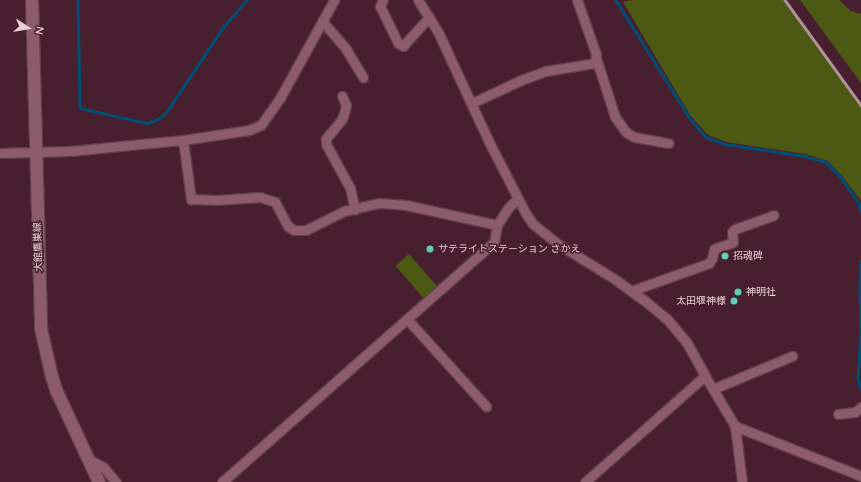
<!DOCTYPE html>
<meta charset="utf-8">
<style>
body{margin:0}
#map{position:relative;width:861px;height:482px;overflow:hidden;background:#481f2e;font-family:Quicksand,"Noto Sans JP",sans-serif}
div>[style]{position:absolute}
.green>*{inset:0;background:#4c5913;transform-origin:0 0}
.stream>*{height:2.5px;margin:-1.25px;padding:0 1.25px;transform-origin:1.25px;border-radius:1.25px;background:#004e75}
.roads{filter:drop-shadow(1px 0 #623e4b) drop-shadow(-1px 0 #623e4b) drop-shadow(0 1px #623e4b) drop-shadow(0 -1px #623e4b)}
.minor>*{height:9px;margin:-4.5px;padding:0 4.5px;transform-origin:4.5px;border-radius:4.5px;background:#8c5c6b}
.secondary>*{height:12px;margin:-6px;padding:0 6px;transform-origin:6px;border-radius:6px;background:#8c5c6b}
.rail>*{height:2.5px;margin:-1.25px;padding:0 1.25px;transform-origin:1.25px;border-radius:1.25px;background:#b1919b}
.dots>*{width:11px;height:11px;translate:-50% -50%;box-sizing:border-box;border:2px solid #481f2e;border-radius:50%}
span{translate:-50% -50%;white-space:nowrap;text-align:center;line-height:1.15;-webkit-text-stroke:3px #481f2e;paint-order:stroke}
.street-label{font-size:10px;color:#e9cdd4}
.poi-label{font-size:10px;color:#e9cdd4}
.left{translate:0 -50%;text-align:left}
.right{translate:-100% -50%;text-align:right}
.north{position:absolute;left:8px;top:8px;width:40px;height:40px;-webkit-text-stroke:3px #481f2e;paint-order:stroke;rotate:102deg;font-size:11px;font-weight:700;line-height:16px;text-align:center;color:#e9cdd4}
.north::after{content:'';display:block;margin:auto;width:14px;height:18px;background:#e9cdd4;clip-path:polygon(50% 0,100% 100%,50% 72%,0 100%)}
</style>
<div id="map">
<div class="green">
<i style="clip-path:polygon(632px 0,785px 0,861px 104px,861px 201px,843px 177px,828px 161px,805px 154px,726px 142px,708px 135px,690px 115px,623px 2px)"></i>
<i style="clip-path:polygon(800px 0,839px 0,851px 11px,861px 14px,861px 83px)"></i>
<i style="left:409px;top:254px;width:44px;height:18px;rotate:49deg"></i>
</div>
<div class="stream">
<i style="left:78px;top:0;width:108px;rotate:88.9deg"></i>
<i style="left:80px;top:108px;width:69px;rotate:12.6deg"></i>
<i style="left:147px;top:123px;width:9px;rotate:-18deg"></i>
<i style="left:156px;top:120px;width:11px;rotate:-34deg"></i>
<i style="left:165px;top:114px;width:106px;rotate:-56.2deg"></i>
<i style="left:224px;top:26px;width:35px;rotate:-49deg"></i>
<i style="left:616px;top:0;width:138px;rotate:58deg"></i>
<i style="left:689px;top:117px;width:26px;rotate:50deg"></i>
<i style="left:706px;top:137px;width:20px;rotate:20deg"></i>
<i style="left:725px;top:144px;width:80px;rotate:8.6deg"></i>
<i style="left:804px;top:156px;width:23px;rotate:15deg"></i>
<i style="left:826px;top:162px;width:20px;rotate:45deg"></i>
<i style="left:840px;top:176px;width:33px;rotate:55deg"></i>
<i style="left:859px;top:203px;width:9px;rotate:77deg"></i>
<i style="left:861px;top:260px;width:29px;rotate:92deg"></i>
<i style="left:860px;top:289px;width:43px;rotate:88.7deg"></i>
<i style="left:861px;top:334px;width:44px;rotate:93.9deg"></i>
<i style="left:858px;top:378px;width:11px;rotate:75deg"></i>
</div>
<div class="roads">
<div class="minor">
<i style="left:383px;top:0;width:7px;rotate:117deg"></i>
<i style="left:380px;top:6px;width:41px;rotate:64.1deg"></i>
<i style="left:398px;top:43px;width:6px;rotate:31deg"></i>
<i style="left:403px;top:46px;width:39px;rotate:-48deg"></i>
<i style="left:418px;top:0;width:38px;rotate:58deg"></i>
<i style="left:438px;top:32px;width:123px;rotate:65.1deg"></i>
<i style="left:490px;top:144px;width:79px;rotate:62.8deg"></i>
<i style="left:526px;top:214px;width:12px;rotate:55deg"></i>
<i style="left:533px;top:224px;width:28px;rotate:39deg"></i>
<i style="left:555px;top:242px;width:72px;rotate:31.9deg"></i>
<i style="left:616px;top:280px;width:34px;rotate:36deg"></i>
<i style="left:644px;top:300px;width:30px;rotate:40deg"></i>
<i style="left:667px;top:319px;width:31px;rotate:50deg"></i>
<i style="left:687px;top:343px;width:38px;rotate:61deg"></i>
<i style="left:705px;top:376px;width:58px;rotate:59deg"></i>
<i style="left:735px;top:426px;width:56px;rotate:82.9deg"></i>
<i style="left:322px;top:21px;width:37px;rotate:49deg"></i>
<i style="left:346px;top:49px;width:33px;rotate:59deg"></i>
<i style="left:596px;top:58px;width:62px;rotate:72.1deg"></i>
<i style="left:615px;top:117px;width:19px;rotate:54deg"></i>
<i style="left:626px;top:132px;width:9px;rotate:32deg"></i>
<i style="left:634px;top:137px;width:35px;rotate:10deg"></i>
<i style="left:342px;top:96px;width:10px;rotate:66deg"></i>
<i style="left:346px;top:105px;width:5px;rotate:101deg"></i>
<i style="left:345px;top:110px;width:9px;rotate:108deg"></i>
<i style="left:342px;top:119px;width:26px;rotate:129deg"></i>
<i style="left:326px;top:139px;width:5px;rotate:90deg"></i>
<i style="left:326px;top:144px;width:50px;rotate:61.4deg"></i>
<i style="left:350px;top:188px;width:22px;rotate:77deg"></i>
<i style="left:472px;top:103px;width:54px;rotate:-25.1deg"></i>
<i style="left:521px;top:80px;width:27px;rotate:-20deg"></i>
<i style="left:546px;top:71px;width:50px;rotate:-9.3deg"></i>
<i style="left:595px;top:63px;width:9px;rotate:-84deg"></i>
<i style="left:596px;top:54px;width:57px;rotate:-109.4deg"></i>
<i style="left:183px;top:140px;width:60px;rotate:82.3deg"></i>
<i style="left:191px;top:199px;width:25px;rotate:2deg"></i>
<i style="left:216px;top:200px;width:44px;rotate:-3.9deg"></i>
<i style="left:260px;top:197px;width:16px;rotate:18deg"></i>
<i style="left:275px;top:202px;width:27px;rotate:62deg"></i>
<i style="left:288px;top:226px;width:7px;rotate:34deg"></i>
<i style="left:294px;top:230px;width:12px"></i>
<i style="left:306px;top:230px;width:42px;rotate:-26.6deg"></i>
<i style="left:344px;top:211px;width:36px;rotate:-13deg"></i>
<i style="left:379px;top:203px;width:27px;rotate:4deg"></i>
<i style="left:406px;top:205px;width:93px;rotate:12.4deg"></i>
<i style="left:0;top:153px;width:70px;rotate:-1.6deg"></i>
<i style="left:70px;top:151px;width:114px;rotate:-5.6deg"></i>
<i style="left:183px;top:140px;width:67px;rotate:-8.6deg"></i>
<i style="left:249px;top:130px;width:13px;rotate:-23deg"></i>
<i style="left:261px;top:125px;width:33px;rotate:-55deg"></i>
<i style="left:280px;top:98px;width:112px;rotate:-61.1deg"></i>
<i style="left:631px;top:291px;width:83px;rotate:-19.7deg"></i>
<i style="left:709px;top:263px;width:6px;rotate:-59deg"></i>
<i style="left:712px;top:258px;width:9px;rotate:-77deg"></i>
<i style="left:714px;top:249px;width:20px;rotate:-20deg"></i>
<i style="left:733px;top:242px;width:10px;rotate:-96deg"></i>
<i style="left:732px;top:232px;width:4px;rotate:-45deg"></i>
<i style="left:735px;top:229px;width:41px;rotate:-19.7deg"></i>
<i style="left:407px;top:319px;width:118px;rotate:47.8deg"></i>
<i style="left:713px;top:389px;width:86px;rotate:-22.7deg"></i>
<i style="left:838px;top:414px;width:17px;rotate:-7deg"></i>
<i style="left:855px;top:412px;width:8px;rotate:-40deg"></i>
<i style="left:735px;top:426px;width:136px;rotate:21.6deg"></i>
<i style="left:88px;top:459px;width:17px;rotate:28deg"></i>
<i style="left:103px;top:467px;width:20px;rotate:49deg"></i>
<i style="left:222px;top:482px;width:363px;rotate:-41.4deg"></i>
<i style="left:494px;top:242px;width:17px;rotate:-80deg"></i>
<i style="left:497px;top:225px;width:20px;rotate:-57deg"></i>
<i style="left:508px;top:208px;width:14px;rotate:-45deg"></i>
<i style="left:585px;top:482px;width:160px;rotate:-41.5deg"></i>
</div>
<div class="secondary">
<i style="left:32px;top:0;width:329px;rotate:88.4deg"></i>
<i style="left:41px;top:329px;width:49px;rotate:77.1deg"></i>
<i style="left:52px;top:377px;width:16px;rotate:72deg"></i>
<i style="left:57px;top:392px;width:99px;rotate:65deg"></i>
</div>
</div>
<div class="rail">
<i style="left:785px;top:0;width:130px;rotate:54.1deg"></i>
</div>
<div class="dots">
<i style="left:430px;top:249px;background:#5dceb9"></i>
<i style="left:725px;top:256px;background:#5dceb9"></i>
<i style="left:738px;top:292px;background:#5dceb9"></i>
<i style="left:734px;top:301px;background:#5dceb9"></i>
</div>
<div class="street-label">
<span style="left:38px;top:247px;rotate:-92deg">大館鷹巣線</span>
</div>
<div class="poi-label">
<span class="left" style="left:438px;top:249px">サテライトステーション さかえ</span>
<span class="left" style="left:733px;top:256px">招魂碑</span>
<span class="left" style="left:746px;top:292px">神明社</span>
<span class="right" style="left:726px;top:301px">太田堰神様</span>
</div>
<div class="north">N</div>
</div>
